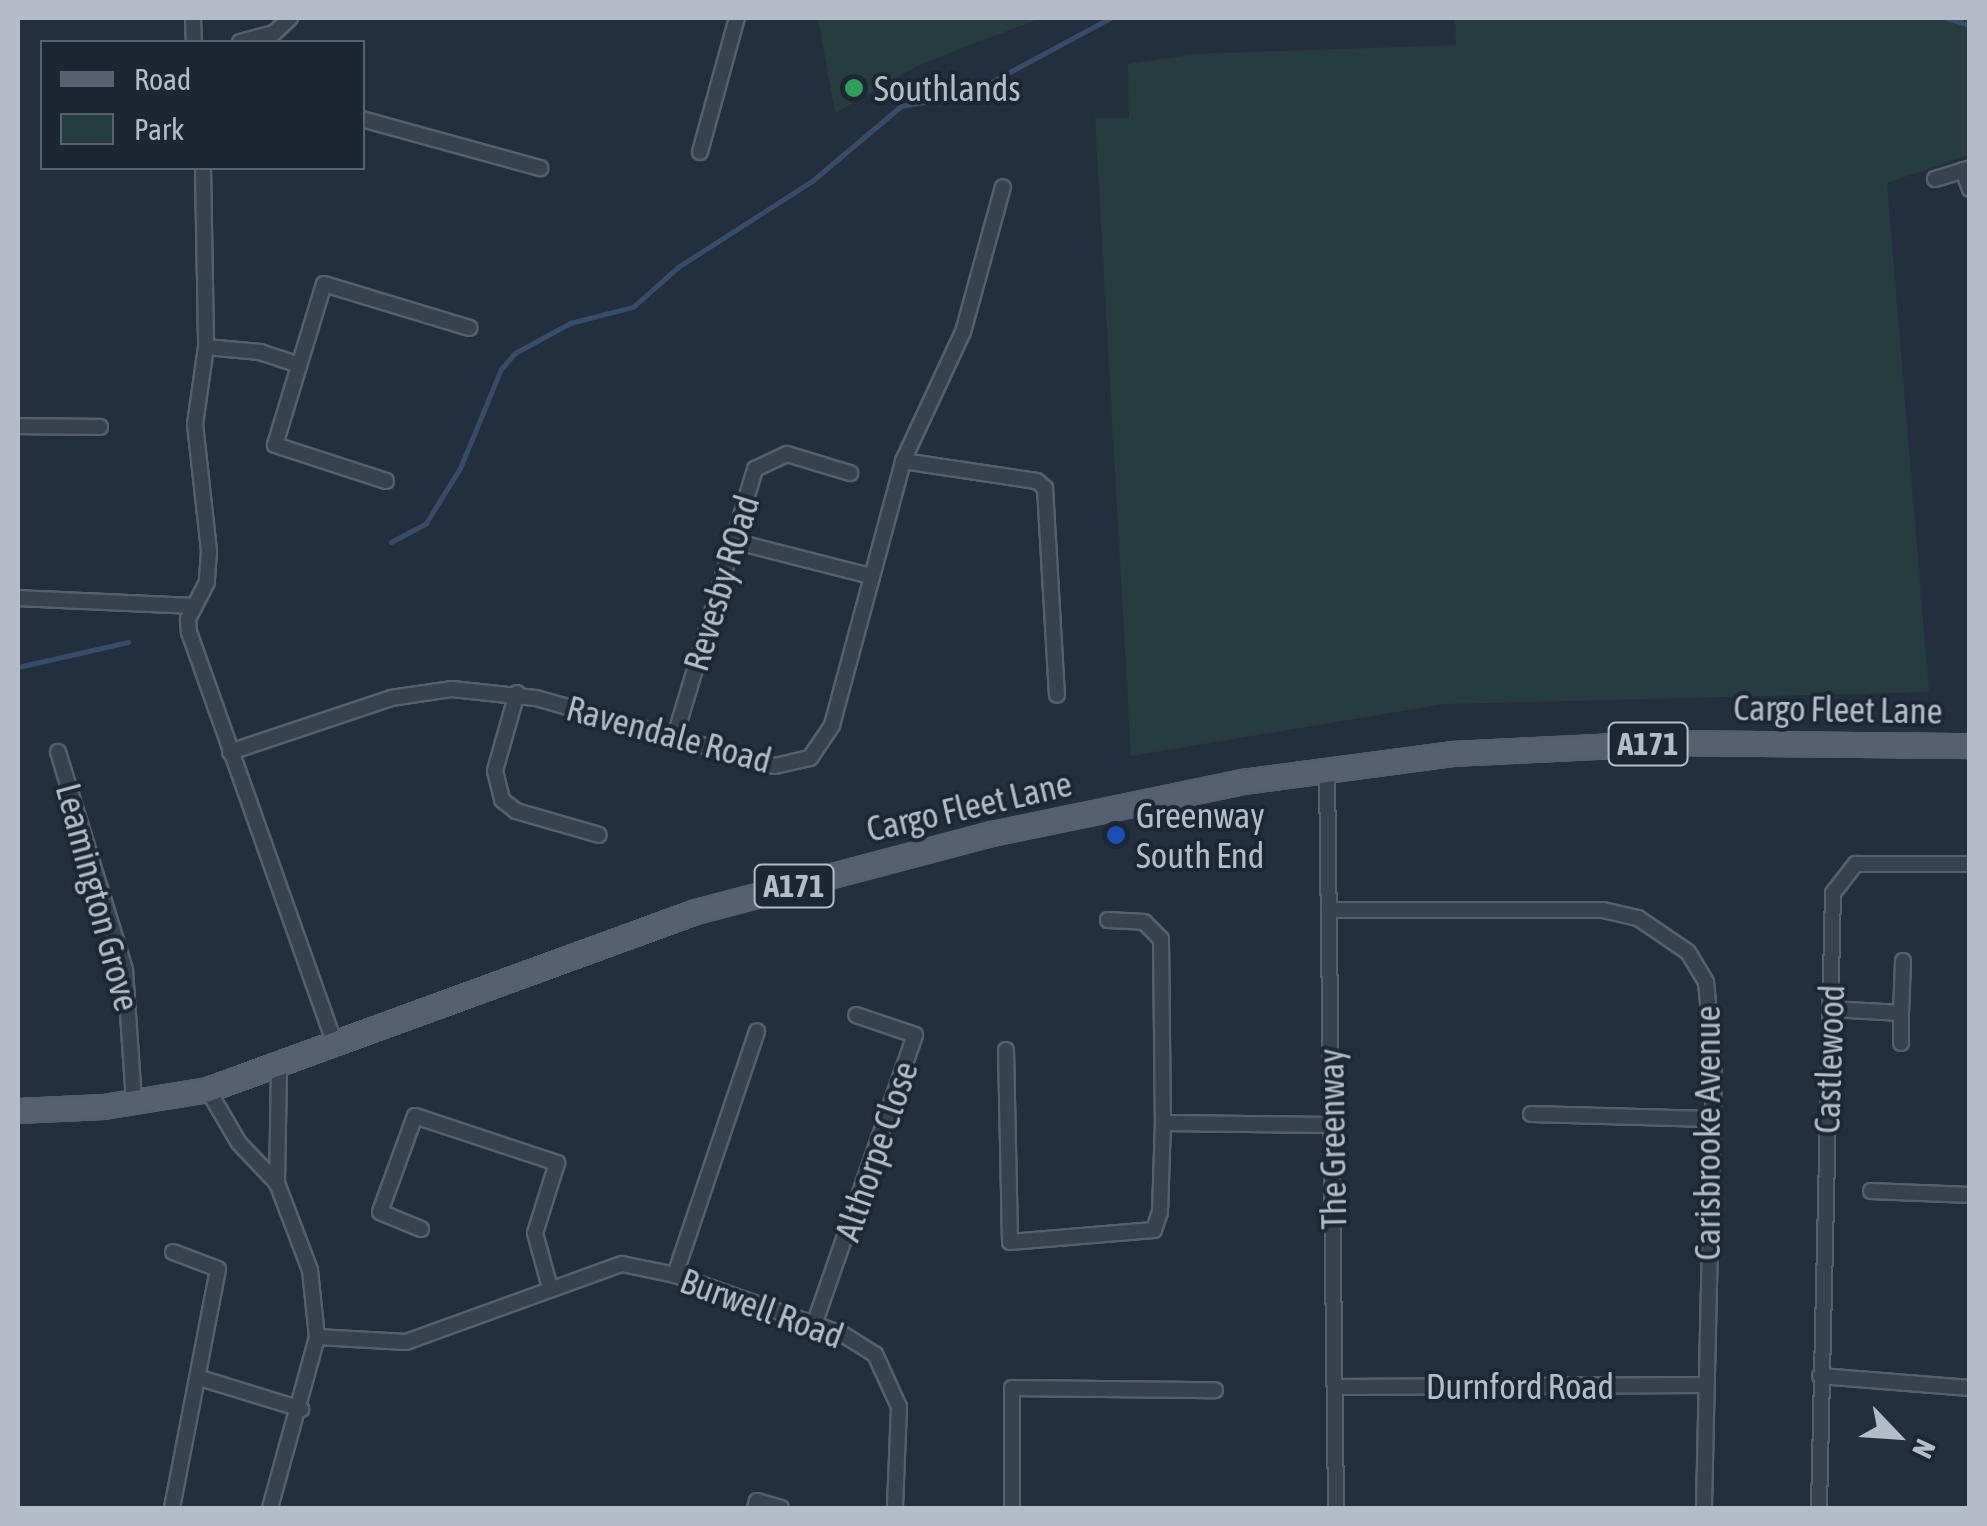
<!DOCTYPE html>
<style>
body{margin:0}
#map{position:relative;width:1987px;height:1526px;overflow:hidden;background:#242f3e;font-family:"Asap Condensed",sans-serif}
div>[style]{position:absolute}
.green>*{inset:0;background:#263c3f}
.stream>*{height:5px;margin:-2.5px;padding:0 2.5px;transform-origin:2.5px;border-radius:2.5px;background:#394c67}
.roads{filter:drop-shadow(2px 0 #565f6c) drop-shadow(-2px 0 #565f6c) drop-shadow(0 2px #565f6c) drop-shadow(0 -2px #565f6c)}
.street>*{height:14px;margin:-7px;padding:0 7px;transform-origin:7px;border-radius:7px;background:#38414e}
.primary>*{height:22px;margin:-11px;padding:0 11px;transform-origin:11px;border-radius:11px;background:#56606e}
.dots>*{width:28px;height:28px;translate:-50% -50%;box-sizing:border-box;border:5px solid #1d2633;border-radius:50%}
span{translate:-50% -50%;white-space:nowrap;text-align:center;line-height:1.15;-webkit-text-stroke:8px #1d2633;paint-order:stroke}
.shield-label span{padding:2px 8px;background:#1d2633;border:2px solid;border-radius:8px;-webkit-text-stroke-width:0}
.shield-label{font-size:32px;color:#b4bcc9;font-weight:700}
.poi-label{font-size:35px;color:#b4bcc9}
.left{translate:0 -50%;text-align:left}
.street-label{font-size:35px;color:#b4bcc9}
.frame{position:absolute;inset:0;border:20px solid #b4bcc9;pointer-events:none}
.legend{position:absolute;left:40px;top:40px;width:325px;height:130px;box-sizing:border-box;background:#1d2633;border:2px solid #59626f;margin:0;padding:12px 18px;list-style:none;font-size:30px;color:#b4bcc9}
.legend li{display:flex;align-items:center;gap:20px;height:50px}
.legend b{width:50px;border:2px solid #59626f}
.north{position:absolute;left:1847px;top:1386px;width:100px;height:100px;-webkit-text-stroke:8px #1d2633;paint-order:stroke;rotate:115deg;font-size:28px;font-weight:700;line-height:40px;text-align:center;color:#b4bcc9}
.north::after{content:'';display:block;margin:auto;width:35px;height:45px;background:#b4bcc9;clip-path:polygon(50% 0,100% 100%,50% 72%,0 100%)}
</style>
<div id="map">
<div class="green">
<i style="clip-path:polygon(818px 18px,1041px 18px,921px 64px,835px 113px)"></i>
<i style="clip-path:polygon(1455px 18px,1969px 18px,1969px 155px,1887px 183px,1929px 692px,1444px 704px,1131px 756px,1095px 118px,1129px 118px,1128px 64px,1195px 54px,1456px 45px)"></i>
</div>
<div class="stream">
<i style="left:1947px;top:18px;width:24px;rotate:17deg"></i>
<i style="left:391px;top:542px;width:40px;rotate:-28deg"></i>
<i style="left:426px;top:523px;width:65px;rotate:-58.3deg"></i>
<i style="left:460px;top:468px;width:107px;rotate:-67.5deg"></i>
<i style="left:501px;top:369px;width:21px;rotate:-49deg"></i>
<i style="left:515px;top:353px;width:63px;rotate:-28.6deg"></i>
<i style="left:570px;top:323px;width:65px;rotate:-14.3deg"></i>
<i style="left:633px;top:307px;width:60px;rotate:-41.6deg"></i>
<i style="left:678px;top:267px;width:159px;rotate:-32.7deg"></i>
<i style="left:812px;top:181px;width:116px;rotate:-40.1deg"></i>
<i style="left:901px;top:106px;width:69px;rotate:-10deg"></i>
<i style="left:969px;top:94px;width:160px;rotate:-28.3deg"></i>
<i style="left:18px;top:667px;width:113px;rotate:-12.8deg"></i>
</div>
<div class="roads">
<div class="street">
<i style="left:193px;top:18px;width:24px;rotate:88deg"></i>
<i style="left:240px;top:42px;width:35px;rotate:-15deg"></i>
<i style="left:274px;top:33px;width:22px;rotate:-43deg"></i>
<i style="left:362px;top:119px;width:185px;rotate:15.4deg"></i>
<i style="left:700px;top:152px;width:139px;rotate:-74.6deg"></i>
<i style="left:203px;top:168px;width:179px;rotate:89deg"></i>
<i style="left:206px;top:347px;width:78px;rotate:98.1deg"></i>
<i style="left:195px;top:424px;width:128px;rotate:83.7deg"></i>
<i style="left:209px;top:551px;width:31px;rotate:94deg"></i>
<i style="left:207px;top:582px;width:42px;rotate:117.2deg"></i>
<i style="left:188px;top:619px;width:13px;rotate:86deg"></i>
<i style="left:189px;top:632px;width:440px;rotate:70.5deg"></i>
<i style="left:1963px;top:170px;width:20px;rotate:70deg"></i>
<i style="left:1935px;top:179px;width:37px;rotate:-17deg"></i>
<i style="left:206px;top:347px;width:54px;rotate:5.3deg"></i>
<i style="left:260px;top:352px;width:41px;rotate:18.4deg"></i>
<i style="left:18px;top:426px;width:82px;rotate:0.7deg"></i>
<i style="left:903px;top:461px;width:135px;rotate:8.5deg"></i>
<i style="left:1037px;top:481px;width:11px;rotate:41deg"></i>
<i style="left:1045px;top:488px;width:207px;rotate:86.7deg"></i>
<i style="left:386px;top:481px;width:117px;rotate:-162deg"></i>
<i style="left:275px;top:445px;width:168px;rotate:-73.1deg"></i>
<i style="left:324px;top:284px;width:152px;rotate:16.8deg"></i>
<i style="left:733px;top:541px;width:141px;rotate:14.3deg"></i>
<i style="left:18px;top:598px;width:175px;rotate:2.6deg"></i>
<i style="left:517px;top:693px;width:81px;rotate:105.8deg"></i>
<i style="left:495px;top:771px;width:30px;rotate:76deg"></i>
<i style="left:502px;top:800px;width:18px;rotate:38deg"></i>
<i style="left:516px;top:811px;width:86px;rotate:16.1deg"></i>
<i style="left:675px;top:736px;width:279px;rotate:-73.3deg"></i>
<i style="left:755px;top:469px;width:35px;rotate:-25deg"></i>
<i style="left:787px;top:454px;width:66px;rotate:16.8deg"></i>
<i style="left:58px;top:752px;width:228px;rotate:72.9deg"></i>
<i style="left:125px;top:970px;width:133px;rotate:86.1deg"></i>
<i style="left:230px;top:752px;width:170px;rotate:-18.5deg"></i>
<i style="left:391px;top:698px;width:62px;rotate:-8.4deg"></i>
<i style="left:452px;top:689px;width:84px;rotate:6.1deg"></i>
<i style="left:536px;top:698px;width:248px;rotate:15.9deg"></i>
<i style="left:775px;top:766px;width:36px;rotate:-13deg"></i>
<i style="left:810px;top:758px;width:40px;rotate:-56deg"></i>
<i style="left:832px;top:725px;width:273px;rotate:-74.9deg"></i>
<i style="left:903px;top:461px;width:142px;rotate:-65.1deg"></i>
<i style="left:963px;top:332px;width:150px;rotate:-74.6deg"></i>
<i style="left:1327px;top:770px;width:738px;rotate:89.3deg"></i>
<i style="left:1329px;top:910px;width:274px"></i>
<i style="left:1603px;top:910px;width:36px;rotate:13deg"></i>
<i style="left:1638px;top:918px;width:60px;rotate:34.2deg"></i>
<i style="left:1688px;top:952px;width:35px;rotate:59deg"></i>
<i style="left:1706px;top:982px;width:83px;rotate:84.5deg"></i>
<i style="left:1714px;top:1065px;width:443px;rotate:91.3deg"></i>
<i style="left:1108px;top:920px;width:36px;rotate:3deg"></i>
<i style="left:1144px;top:922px;width:24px;rotate:45deg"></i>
<i style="left:1161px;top:939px;width:184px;rotate:89.4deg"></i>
<i style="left:1831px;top:1009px;width:70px;rotate:3.3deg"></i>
<i style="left:1901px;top:1013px;width:52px;rotate:-87.8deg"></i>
<i style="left:1901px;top:1043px;width:30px;rotate:-90deg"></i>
<i style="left:1006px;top:1050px;width:192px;rotate:88.8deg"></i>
<i style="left:1010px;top:1242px;width:144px;rotate:-4.8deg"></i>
<i style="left:1154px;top:1230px;width:19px;rotate:-72deg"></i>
<i style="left:1160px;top:1212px;width:89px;rotate:-88.1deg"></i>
<i style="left:1163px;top:1123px;width:168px;rotate:0.7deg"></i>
<i style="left:208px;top:1090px;width:61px;rotate:59.7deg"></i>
<i style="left:239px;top:1143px;width:55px;rotate:46.5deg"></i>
<i style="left:1531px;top:1114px;width:180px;rotate:1.6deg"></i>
<i style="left:1871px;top:1191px;width:99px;rotate:2.3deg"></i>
<i style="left:421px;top:1229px;width:44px;rotate:-157.5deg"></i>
<i style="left:380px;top:1212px;width:102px;rotate:-70deg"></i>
<i style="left:415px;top:1116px;width:150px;rotate:18.3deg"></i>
<i style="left:557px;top:1163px;width:73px;rotate:107.4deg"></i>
<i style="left:535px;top:1233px;width:57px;rotate:74.7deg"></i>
<i style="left:675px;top:1275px;width:257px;rotate:-71.4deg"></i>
<i style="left:814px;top:1325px;width:307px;rotate:-70.8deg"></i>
<i style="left:915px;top:1035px;width:62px;rotate:-161.3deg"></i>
<i style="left:317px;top:1337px;width:89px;rotate:3.2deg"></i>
<i style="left:406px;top:1342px;width:230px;rotate:-19.9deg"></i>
<i style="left:622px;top:1264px;width:54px;rotate:11.7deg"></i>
<i style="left:675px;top:1275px;width:179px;rotate:19.5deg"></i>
<i style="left:844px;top:1335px;width:36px;rotate:32deg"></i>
<i style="left:875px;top:1354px;width:58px;rotate:65.6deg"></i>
<i style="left:899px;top:1407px;width:101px;rotate:92.3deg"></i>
<i style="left:1820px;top:1376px;width:150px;rotate:4.6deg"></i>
<i style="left:200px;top:1378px;width:106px;rotate:17.1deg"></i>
<i style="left:1335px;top:1387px;width:369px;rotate:-0.3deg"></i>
<i style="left:172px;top:1508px;width:243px;rotate:-79.1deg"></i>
<i style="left:218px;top:1269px;width:48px;rotate:-159.3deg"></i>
<i style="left:270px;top:1508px;width:177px;rotate:-74.6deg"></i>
<i style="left:317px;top:1337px;width:67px;rotate:-96deg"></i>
<i style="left:310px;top:1270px;width:93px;rotate:-110.8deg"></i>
<i style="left:277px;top:1183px;width:114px;rotate:-89deg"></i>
<i style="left:755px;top:1508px;width:7px;rotate:-74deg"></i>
<i style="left:757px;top:1501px;width:25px;rotate:16deg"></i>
<i style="left:1012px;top:1508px;width:120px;rotate:-90deg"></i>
<i style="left:1012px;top:1388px;width:203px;rotate:0.6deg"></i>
<i style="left:1819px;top:1508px;width:615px;rotate:-88.7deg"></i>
<i style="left:1833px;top:893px;width:37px;rotate:-52deg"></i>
<i style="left:1856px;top:864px;width:114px"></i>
</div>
<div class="primary">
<i style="left:18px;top:1111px;width:86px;rotate:-2.7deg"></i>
<i style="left:104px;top:1107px;width:105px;rotate:-9.3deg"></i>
<i style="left:208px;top:1090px;width:519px;rotate:-20.04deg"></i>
<i style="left:696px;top:912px;width:306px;rotate:-14.8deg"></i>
<i style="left:992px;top:834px;width:256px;rotate:-11.7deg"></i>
<i style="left:1243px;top:782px;width:211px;rotate:-7.6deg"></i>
<i style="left:1452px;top:754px;width:222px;rotate:-2.8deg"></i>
<i style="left:1674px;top:743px;width:296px;rotate:0.6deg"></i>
</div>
</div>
<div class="dots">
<i style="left:854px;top:88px;background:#2e9e5b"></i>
<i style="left:1116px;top:835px;background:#1a4fb4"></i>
</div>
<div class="shield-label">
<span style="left:1648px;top:744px">A171</span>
<span style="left:794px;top:886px">A171</span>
</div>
<div class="poi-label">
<span class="left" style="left:874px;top:88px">Southlands</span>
<span class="left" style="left:1136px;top:835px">Greenway<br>South End</span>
</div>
<div class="street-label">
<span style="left:721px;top:583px;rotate:-73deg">Revesby ROad</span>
<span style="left:1838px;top:709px;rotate:1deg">Cargo Fleet Lane</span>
<span style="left:669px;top:734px;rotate:15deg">Ravendale Road</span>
<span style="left:969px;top:806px;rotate:-13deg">Cargo Fleet Lane</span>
<span style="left:98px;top:897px;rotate:75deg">Leamington Grove</span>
<span style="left:1829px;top:1059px;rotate:-88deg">Castlewood</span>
<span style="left:1707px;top:1133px;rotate:-90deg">Carisbrooke Avenue</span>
<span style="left:1332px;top:1139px;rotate:-91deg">The Greenway</span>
<span style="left:876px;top:1151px;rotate:-71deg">Althorpe Close</span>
<span style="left:762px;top:1308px;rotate:20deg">Burwell Road</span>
<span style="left:1520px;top:1386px">Durnford Road</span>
</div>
<div class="frame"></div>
<ul class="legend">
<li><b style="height:12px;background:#56606e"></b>Road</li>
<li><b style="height:28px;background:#263c3f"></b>Park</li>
</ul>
<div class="north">N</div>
</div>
